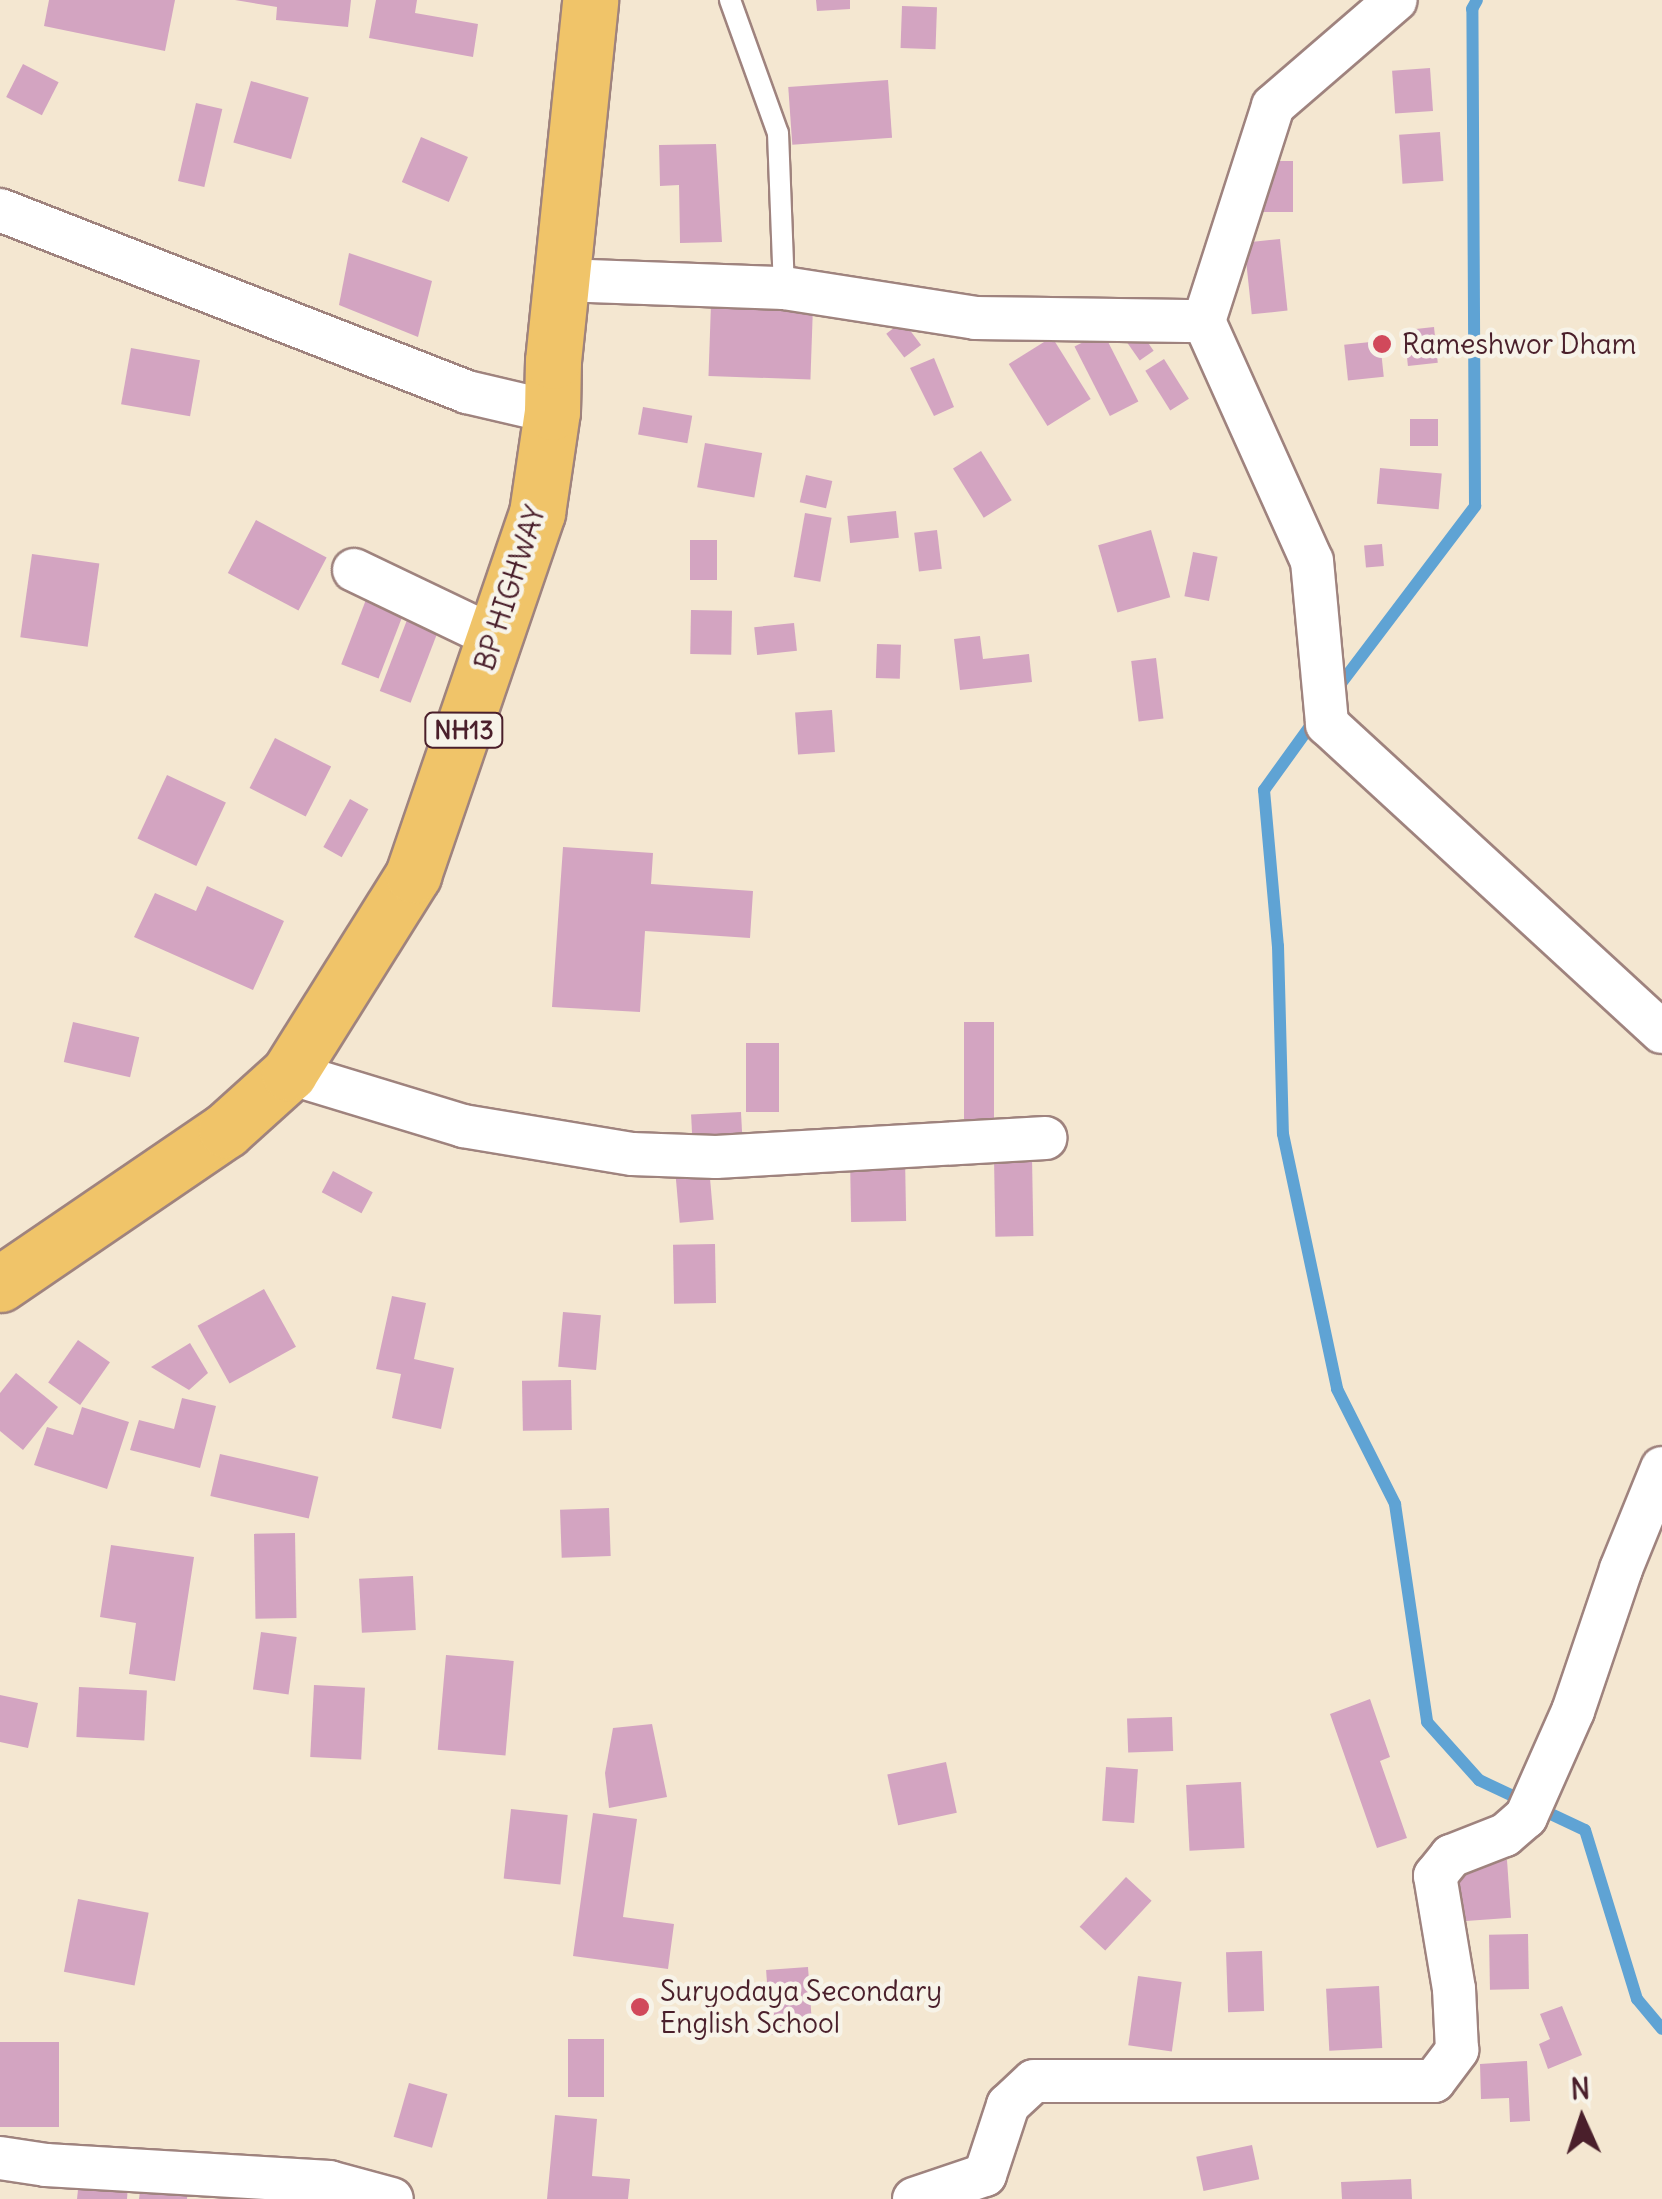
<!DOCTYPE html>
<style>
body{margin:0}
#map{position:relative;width:1662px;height:2199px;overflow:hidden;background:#f4e7d1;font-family:Delius,sans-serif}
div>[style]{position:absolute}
.stream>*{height:12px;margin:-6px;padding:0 6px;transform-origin:6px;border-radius:6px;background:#5fa3d4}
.building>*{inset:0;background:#d3a4c1;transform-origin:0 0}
.roads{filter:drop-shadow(2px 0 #9f837e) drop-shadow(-2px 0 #9f837e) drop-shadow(0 2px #9f837e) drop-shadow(0 -2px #9f837e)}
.lane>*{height:20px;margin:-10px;padding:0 10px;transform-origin:10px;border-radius:10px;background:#fff}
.street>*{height:42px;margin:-21px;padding:0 21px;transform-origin:21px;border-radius:21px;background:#fff}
.highway>*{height:55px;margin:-27.5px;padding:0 27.5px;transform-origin:27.5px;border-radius:27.5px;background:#f0c469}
.dots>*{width:28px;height:28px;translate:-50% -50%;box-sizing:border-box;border:5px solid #f7f3e8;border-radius:50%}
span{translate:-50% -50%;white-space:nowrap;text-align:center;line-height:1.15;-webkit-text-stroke:9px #f7f3e8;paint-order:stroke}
.shield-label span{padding:2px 8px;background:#f7f3e8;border:2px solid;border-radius:8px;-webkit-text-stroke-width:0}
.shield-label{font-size:25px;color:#4a1f2b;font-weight:700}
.poi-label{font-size:28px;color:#4a1f2b}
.left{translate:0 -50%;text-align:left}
.street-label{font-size:28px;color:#4a1f2b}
.north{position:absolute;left:1532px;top:2069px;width:100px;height:100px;-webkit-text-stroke:8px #f7f3e8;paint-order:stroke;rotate:357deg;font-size:28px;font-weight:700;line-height:40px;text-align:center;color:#4a1f2b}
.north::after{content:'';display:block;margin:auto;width:35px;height:45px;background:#4a1f2b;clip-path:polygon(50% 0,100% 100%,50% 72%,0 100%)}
</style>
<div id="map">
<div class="stream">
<i style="left:1336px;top:690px;width:231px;rotate:-52.9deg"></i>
<i style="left:1475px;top:506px;width:497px;rotate:-90.3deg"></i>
<i style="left:1472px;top:9px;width:10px;rotate:-61deg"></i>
<i style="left:1316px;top:718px;width:89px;rotate:125.8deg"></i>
<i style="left:1264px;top:790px;width:157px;rotate:84.9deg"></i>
<i style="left:1278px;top:946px;width:188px;rotate:88.5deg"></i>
<i style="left:1283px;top:1134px;width:261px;rotate:78deg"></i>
<i style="left:1337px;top:1389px;width:129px;rotate:63.2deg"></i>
<i style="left:1395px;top:1504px;width:220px;rotate:81.6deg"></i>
<i style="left:1427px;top:1722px;width:78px;rotate:48.1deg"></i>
<i style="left:1479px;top:1780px;width:117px;rotate:25.3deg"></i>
<i style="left:1585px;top:1830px;width:177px;rotate:72.9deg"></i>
<i style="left:1637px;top:1999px;width:39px;rotate:50deg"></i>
</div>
<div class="building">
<i style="clip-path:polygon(49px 0,175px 0,165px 51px,44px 26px)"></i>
<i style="clip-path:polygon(235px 0,351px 0,348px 27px,276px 20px,277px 7px)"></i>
<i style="clip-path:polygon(376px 0,417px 0,415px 13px,478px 24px,473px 57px,369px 38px)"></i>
<i style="clip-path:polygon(816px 0,850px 0,850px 9px,817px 11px)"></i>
<i style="left:902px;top:6px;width:35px;height:42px;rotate:2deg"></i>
<i style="left:23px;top:64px;width:40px;height:37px;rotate:27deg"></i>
<i style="left:1430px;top:68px;width:43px;height:38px;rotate:86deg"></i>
<i style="left:888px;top:80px;width:58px;height:100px;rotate:86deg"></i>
<i style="left:251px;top:81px;width:60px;height:64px;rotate:16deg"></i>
<i style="left:196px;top:103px;width:27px;height:80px;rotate:13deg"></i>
<i style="left:1440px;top:132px;width:49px;height:41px;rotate:86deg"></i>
<i style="left:421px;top:137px;width:51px;height:49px;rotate:23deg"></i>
<i style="clip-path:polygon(716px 144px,722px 242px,680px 243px,679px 185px,660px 186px,659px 145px)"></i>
<i style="left:1293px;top:161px;width:51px;height:31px;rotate:90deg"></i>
<i style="left:1280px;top:239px;width:72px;height:36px;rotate:84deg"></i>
<i style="clip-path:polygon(349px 253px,432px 281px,418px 337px,339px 305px)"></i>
<i style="left:711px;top:304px;width:102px;height:72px;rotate:2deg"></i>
<i style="left:903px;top:321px;width:30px;height:21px;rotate:53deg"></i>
<i style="left:1137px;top:327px;width:29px;height:17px;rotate:55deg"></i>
<i style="left:1434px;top:327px;width:36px;height:30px;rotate:84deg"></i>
<i style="left:1103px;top:332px;width:78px;height:32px;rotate:63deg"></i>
<i style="left:1052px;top:337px;width:73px;height:51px;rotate:58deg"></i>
<i style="left:1380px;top:341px;width:36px;height:36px;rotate:84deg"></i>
<i style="left:131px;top:348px;width:70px;height:57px;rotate:10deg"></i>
<i style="clip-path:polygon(934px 358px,954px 407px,934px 416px,910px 368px)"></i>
<i style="left:1164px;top:359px;width:47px;height:22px;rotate:58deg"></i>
<i style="left:643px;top:407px;width:50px;height:28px;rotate:10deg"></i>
<i style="left:1410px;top:419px;width:28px;height:27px"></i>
<i style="left:705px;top:443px;width:58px;height:45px;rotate:10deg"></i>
<i style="left:981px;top:451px;width:58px;height:33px;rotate:58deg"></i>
<i style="left:1380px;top:468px;width:62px;height:36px;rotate:5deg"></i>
<i style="left:806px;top:475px;width:27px;height:28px;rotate:13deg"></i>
<i style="left:896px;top:511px;width:27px;height:49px;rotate:84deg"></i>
<i style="left:805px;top:513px;width:27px;height:65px;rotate:10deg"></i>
<i style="left:256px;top:520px;width:80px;height:60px;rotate:28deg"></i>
<i style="left:937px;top:530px;width:39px;height:23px;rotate:83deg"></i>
<i style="left:1151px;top:530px;width:70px;height:55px;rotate:74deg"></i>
<i style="left:690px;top:540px;width:27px;height:40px"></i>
<i style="left:1382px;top:544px;width:22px;height:18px;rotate:85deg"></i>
<i style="left:1193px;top:552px;width:25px;height:45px;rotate:11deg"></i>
<i style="left:32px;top:554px;width:68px;height:84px;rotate:8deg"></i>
<i style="left:367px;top:597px;width:40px;height:72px;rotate:21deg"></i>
<i style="left:691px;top:610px;width:41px;height:44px;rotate:1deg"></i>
<i style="left:407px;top:620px;width:33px;height:76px;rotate:21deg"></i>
<i style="left:794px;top:623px;width:28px;height:40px;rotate:84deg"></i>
<i style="clip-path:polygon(980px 636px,983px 659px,1029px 654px,1032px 682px,960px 690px,954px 639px)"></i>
<i style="left:877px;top:644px;width:24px;height:34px;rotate:2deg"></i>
<i style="left:1156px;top:658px;width:61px;height:25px;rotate:83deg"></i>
<i style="left:832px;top:710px;width:42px;height:37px;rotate:86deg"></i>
<i style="left:275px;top:738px;width:63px;height:56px;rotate:27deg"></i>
<i style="left:167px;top:775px;width:65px;height:70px;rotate:25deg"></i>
<i style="left:350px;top:799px;width:21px;height:55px;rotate:29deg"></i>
<i style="clip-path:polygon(563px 847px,653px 853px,651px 884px,753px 891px,750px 938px,645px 931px,640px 1012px,552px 1007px)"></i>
<i style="clip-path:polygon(207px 886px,284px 921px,253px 990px,134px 937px,155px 893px,196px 911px)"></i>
<i style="left:73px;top:1022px;width:68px;height:41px;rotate:13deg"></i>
<i style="left:964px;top:1022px;width:30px;height:97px"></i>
<i style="left:746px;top:1043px;width:33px;height:69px"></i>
<i style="left:741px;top:1112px;width:34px;height:50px;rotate:87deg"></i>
<i style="left:905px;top:1156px;width:65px;height:55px;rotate:89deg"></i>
<i style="left:1032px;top:1157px;width:79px;height:38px;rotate:89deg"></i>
<i style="left:709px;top:1167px;width:53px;height:34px;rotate:85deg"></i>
<i style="left:333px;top:1171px;width:45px;height:24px;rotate:28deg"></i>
<i style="left:715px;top:1244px;width:59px;height:42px;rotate:89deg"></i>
<i style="left:264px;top:1289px;width:66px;height:76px;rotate:61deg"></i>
<i style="clip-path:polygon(392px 1296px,426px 1303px,414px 1359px,454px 1368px,441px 1429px,392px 1418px,401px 1374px,376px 1369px)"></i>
<i style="left:563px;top:1312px;width:38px;height:55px;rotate:5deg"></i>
<i style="left:78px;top:1340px;width:39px;height:52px;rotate:35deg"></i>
<i style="clip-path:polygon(190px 1343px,208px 1373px,189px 1390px,151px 1367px)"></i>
<i style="clip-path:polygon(16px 1373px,58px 1407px,23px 1450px,0 1431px,0 1393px)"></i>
<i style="left:571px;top:1380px;width:50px;height:49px;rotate:89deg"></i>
<i style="clip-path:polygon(182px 1398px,216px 1406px,200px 1468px,130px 1450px,139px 1420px,174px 1429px)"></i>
<i style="clip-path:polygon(82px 1407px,129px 1422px,107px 1489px,34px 1465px,47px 1427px,73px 1435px)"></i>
<i style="left:220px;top:1454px;width:101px;height:43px;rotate:13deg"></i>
<i style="left:609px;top:1508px;width:48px;height:49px;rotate:88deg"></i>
<i style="left:295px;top:1533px;width:85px;height:41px;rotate:89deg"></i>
<i style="clip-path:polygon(111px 1545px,194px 1557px,175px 1681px,129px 1674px,136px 1623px,100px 1617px)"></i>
<i style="left:413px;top:1576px;width:54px;height:54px;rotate:87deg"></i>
<i style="left:261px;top:1632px;width:36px;height:58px;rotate:8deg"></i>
<i style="left:446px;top:1655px;width:68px;height:95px;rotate:5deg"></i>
<i style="left:314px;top:1685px;width:51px;height:72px;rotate:3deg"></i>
<i style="left:79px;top:1687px;width:68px;height:50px;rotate:3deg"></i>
<i style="clip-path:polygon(0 1695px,38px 1703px,28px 1748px,0 1742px)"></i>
<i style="clip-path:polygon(1370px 1699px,1390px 1757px,1380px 1761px,1407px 1838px,1377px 1848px,1330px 1714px)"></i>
<i style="left:1172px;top:1717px;width:34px;height:45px;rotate:88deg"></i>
<i style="clip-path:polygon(652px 1724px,667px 1797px,609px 1808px,605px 1773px,613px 1728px)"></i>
<i style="left:946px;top:1762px;width:52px;height:60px;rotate:78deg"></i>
<i style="left:1106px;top:1767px;width:32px;height:54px;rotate:4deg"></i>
<i style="left:1241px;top:1782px;width:66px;height:55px;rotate:87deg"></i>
<i style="left:511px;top:1809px;width:57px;height:70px;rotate:6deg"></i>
<i style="clip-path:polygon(593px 1813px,637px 1819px,623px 1917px,674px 1924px,668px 1969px,573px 1956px)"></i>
<i style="left:1507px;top:1860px;width:58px;height:52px;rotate:86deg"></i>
<i style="left:1126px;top:1877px;width:35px;height:68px;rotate:43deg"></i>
<i style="left:78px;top:1899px;width:72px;height:74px;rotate:11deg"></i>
<i style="left:1528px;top:1934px;width:55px;height:39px;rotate:89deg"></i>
<i style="left:1262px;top:1951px;width:60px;height:36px;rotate:88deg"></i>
<i style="left:808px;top:1967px;width:65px;height:42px;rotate:86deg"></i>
<i style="left:1138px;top:1976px;width:44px;height:70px;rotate:8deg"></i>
<i style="left:1379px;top:1986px;width:62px;height:53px;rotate:87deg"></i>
<i style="clip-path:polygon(1562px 2006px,1582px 2055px,1548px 2069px,1539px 2044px,1550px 2039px,1540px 2014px)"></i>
<i style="left:568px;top:2039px;width:36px;height:58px"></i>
<i style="left:0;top:2042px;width:59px;height:85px"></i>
<i style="clip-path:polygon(1527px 2061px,1530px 2121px,1510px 2122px,1509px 2098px,1481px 2099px,1480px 2064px)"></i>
<i style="left:409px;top:2083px;width:40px;height:56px;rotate:16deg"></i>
<i style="clip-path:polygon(555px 2115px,597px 2119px,592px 2176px,630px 2179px,628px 2199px,547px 2199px)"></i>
<i style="left:1252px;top:2145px;width:35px;height:57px;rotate:78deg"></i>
<i style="clip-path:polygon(1411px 2179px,1412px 2199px,1342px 2199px,1341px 2182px)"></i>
<i style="clip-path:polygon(79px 2181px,128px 2186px,127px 2199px,77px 2199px)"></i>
<i style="clip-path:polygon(141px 2182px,188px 2187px,187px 2199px,139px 2199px)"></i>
</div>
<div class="roads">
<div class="lane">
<i style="left:730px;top:0;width:141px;rotate:70.2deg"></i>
<i style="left:778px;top:133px;width:155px;rotate:87.8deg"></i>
</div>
<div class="street">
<i style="left:0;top:210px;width:501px;rotate:21.29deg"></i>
<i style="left:467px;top:392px;width:87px;rotate:13.2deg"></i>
<i style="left:562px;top:280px;width:222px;rotate:2.1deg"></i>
<i style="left:784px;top:288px;width:193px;rotate:8.9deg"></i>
<i style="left:975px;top:318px;width:229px;rotate:0.8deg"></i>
<i style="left:1204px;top:321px;width:263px;rotate:65.8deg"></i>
<i style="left:1312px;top:561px;width:164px;rotate:84.7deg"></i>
<i style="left:1327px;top:724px;width:455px;rotate:42.6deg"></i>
<i style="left:1204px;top:321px;width:226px;rotate:-72.2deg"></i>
<i style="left:1273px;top:106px;width:162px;rotate:-40.8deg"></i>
<i style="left:354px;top:570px;width:155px;rotate:25.6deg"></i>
<i style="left:289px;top:1073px;width:182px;rotate:16.9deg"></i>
<i style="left:463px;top:1126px;width:171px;rotate:9.4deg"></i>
<i style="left:632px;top:1154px;width:84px;rotate:2deg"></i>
<i style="left:716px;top:1157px;width:330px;rotate:-3.3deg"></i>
<i style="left:0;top:2158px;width:47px;rotate:8.7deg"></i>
<i style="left:46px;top:2165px;width:284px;rotate:3.4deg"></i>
<i style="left:329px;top:2182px;width:65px;rotate:15.1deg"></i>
<i style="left:914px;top:2199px;width:75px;rotate:-18.7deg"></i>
<i style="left:985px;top:2175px;width:74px;rotate:-71.8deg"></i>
<i style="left:1008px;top:2105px;width:35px;rotate:-43deg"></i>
<i style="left:1034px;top:2081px;width:400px"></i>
<i style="left:1434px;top:2081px;width:39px;rotate:-53deg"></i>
<i style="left:1457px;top:2050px;width:61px;rotate:-92.8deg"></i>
<i style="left:1454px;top:1989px;width:115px;rotate:-99.5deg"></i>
<i style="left:1435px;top:1876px;width:26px;rotate:-51deg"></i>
<i style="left:1451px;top:1856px;width:58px;rotate:-21.3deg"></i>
<i style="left:1505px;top:1835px;width:28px;rotate:-41deg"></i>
<i style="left:1526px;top:1817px;width:116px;rotate:-66.1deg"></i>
<i style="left:1573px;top:1711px;width:150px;rotate:-71.3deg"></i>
<i style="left:1621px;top:1569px;width:109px;rotate:-67.9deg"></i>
</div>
<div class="highway">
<i style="left:0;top:1284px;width:273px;rotate:-34.3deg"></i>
<i style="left:226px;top:1130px;width:85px;rotate:-42.1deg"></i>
<i style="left:289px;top:1073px;width:234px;rotate:-57.9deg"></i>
<i style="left:413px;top:875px;width:383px;rotate:-71.1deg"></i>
<i style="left:537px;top:513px;width:102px;rotate:-81.6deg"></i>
<i style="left:552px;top:412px;width:51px;rotate:-88.9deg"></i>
<i style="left:553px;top:361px;width:363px;rotate:-84.1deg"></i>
</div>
</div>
<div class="dots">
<i style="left:1382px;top:344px;background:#d1495b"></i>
<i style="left:640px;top:2007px;background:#d1495b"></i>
</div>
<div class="shield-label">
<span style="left:464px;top:730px">NH13</span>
</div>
<div class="poi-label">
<span class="left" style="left:1402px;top:344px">Rameshwor Dham</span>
<span class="left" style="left:660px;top:2007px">Suryodaya Secondary<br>English School</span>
</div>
<div class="street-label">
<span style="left:510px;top:588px;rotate:-72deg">BP HIGHWAY</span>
</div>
<div class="north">N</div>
</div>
